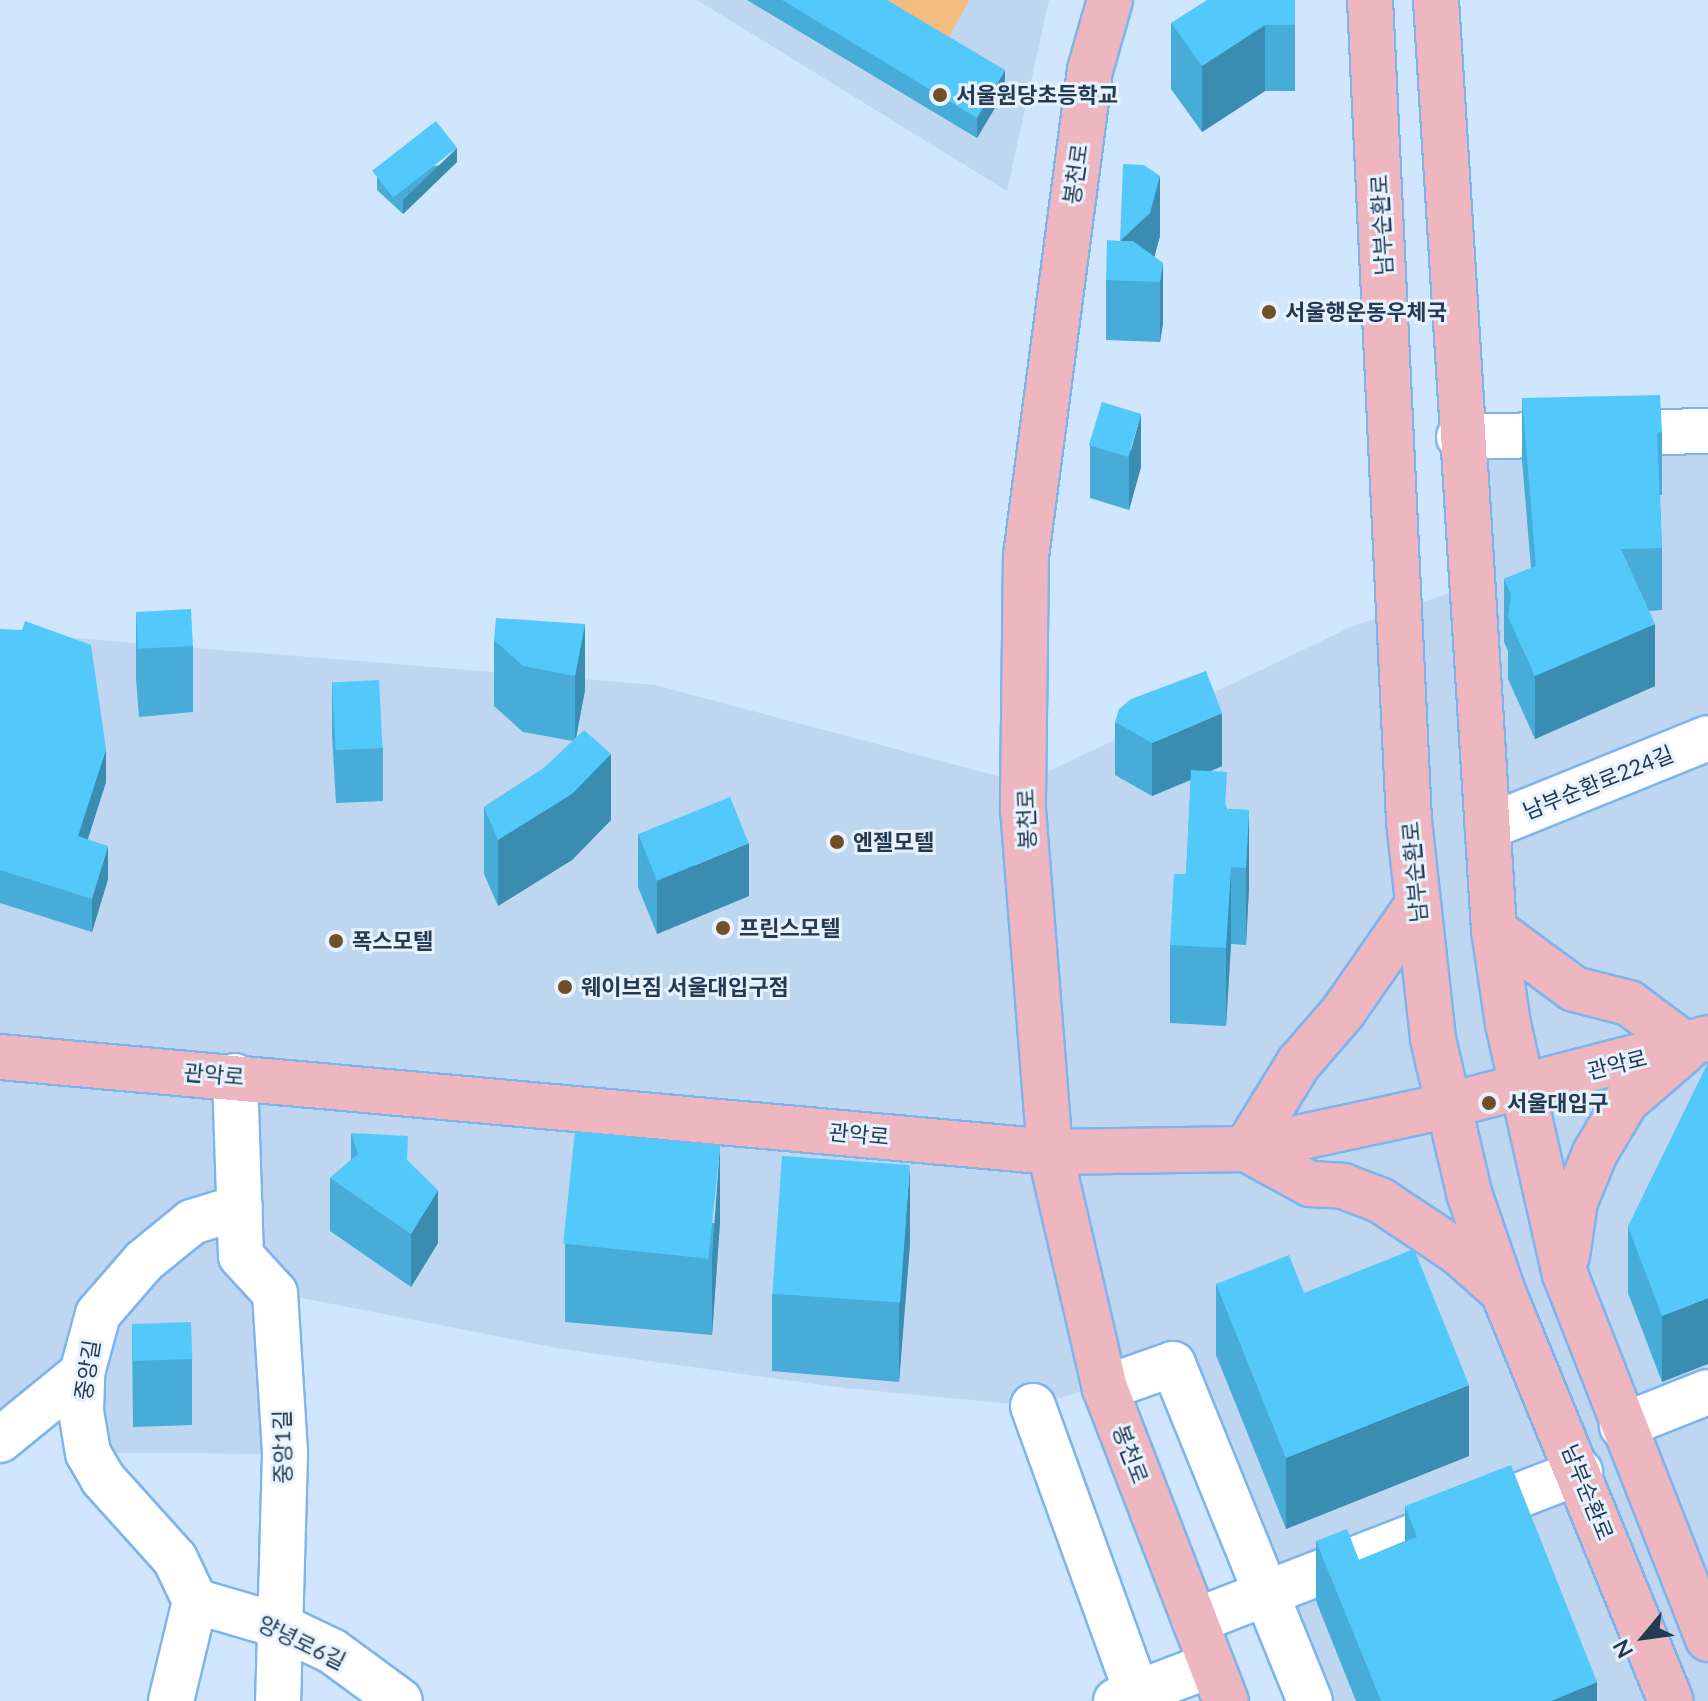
<!DOCTYPE html>
<meta charset="utf-8">
<style>
body{margin:0}
#map{position:relative;width:1708px;height:1701px;overflow:hidden;background:#d0e6fe;font-family:Lato,"Noto Sans KR",sans-serif}
div>[style]{position:absolute}
.built>*{inset:0;background:#bfd6f1}
.green>*{inset:0;background:#f2bd7e}
.roads{filter:drop-shadow(2px 0 #7eb4ee) drop-shadow(-2px 0 #7eb4ee) drop-shadow(0 2px #7eb4ee) drop-shadow(0 -2px #7eb4ee)}
.minor>*{height:44px;margin:-22px;padding:0 22px;transform-origin:22px;border-radius:22px;background:#fff}
.major>*{height:44px;margin:-22px;padding:0 22px;transform-origin:22px;border-radius:22px;background:#eeb7bf}
.wall>*{inset:0;background:#47acd8}
.shaded-wall>*{inset:0;background:#3a8cb0}
.building>*{inset:0;background:#53c8fb;transform-origin:0 0}
.dots>*{width:22px;height:22px;translate:-50% -50%;box-sizing:border-box;border:4px solid #e7f2fe;border-radius:50%}
span{translate:-50% -50%;white-space:nowrap;text-align:center;line-height:1.15;-webkit-text-stroke:6px #e7f2fe;paint-order:stroke}
.poi-label{font-size:22px;color:#243a52;font-weight:700}
.left{translate:0 -50%;text-align:left}
.street-label{font-size:22px;color:#243a52}
.north{position:absolute;left:1604px;top:1597px;width:80px;height:80px;-webkit-text-stroke:6px #e7f2fe;paint-order:stroke;rotate:241deg;font-size:22px;font-weight:700;line-height:32px;text-align:center;color:#243a52}
.north::after{content:'';display:block;margin:auto;width:28px;height:36px;background:#243a52;clip-path:polygon(50% 0,100% 100%,50% 72%,0 100%)}
</style>
<div id="map">
<div class="built">
<i style="clip-path:polygon(697px 0,1049px 0,1007px 191px)"></i>
<i style="clip-path:polygon(1708px 431px,1708px 1701px,1310px 1701px,1173px 1364px,1033px 1406px,844px 1388px,562px 1349px,276px 1293px,285px 1454px,88px 1453px,81px 1411px,0 1440px,0 632px,655px 685px,1024px 783px,1353px 626px,1470px 586px,1459px 437px)"></i>
</div>
<div class="green">
<i style="clip-path:polygon(867px 0,969px 0,945px 45px)"></i>
</div>
<div class="roads">
<div class="minor">
<i style="left:1459px;top:437px;width:249px;rotate:-1.4deg"></i>
<i style="left:1488px;top:827px;width:237px;rotate:-22deg"></i>
<i style="left:235px;top:1076px;width:180px;rotate:88.1deg"></i>
<i style="left:241px;top:1256px;width:50px;rotate:47.4deg"></i>
<i style="left:275px;top:1293px;width:161px;rotate:86.4deg"></i>
<i style="left:285px;top:1454px;width:247px;rotate:91.6deg"></i>
<i style="left:1105px;top:1388px;width:72px;rotate:-19.4deg"></i>
<i style="left:1173px;top:1364px;width:364px;rotate:67.9deg"></i>
<i style="left:1033px;top:1406px;width:314px;rotate:70.1deg"></i>
<i style="left:1622px;top:1426px;width:92px;rotate:-21.6deg"></i>
<i style="left:0;top:1440px;width:106px;rotate:-39.3deg"></i>
<i style="left:195px;top:1601px;width:85px;rotate:16.3deg"></i>
<i style="left:277px;top:1625px;width:61px;rotate:25.3deg"></i>
<i style="left:332px;top:1651px;width:84px;rotate:36.3deg"></i>
<i style="left:1195px;top:1621px;width:413px;rotate:-21.2deg"></i>
<i style="left:171px;top:1701px;width:103px;rotate:-76.5deg"></i>
<i style="left:195px;top:1601px;width:47px;rotate:-115.5deg"></i>
<i style="left:175px;top:1559px;width:108px;rotate:-132deg"></i>
<i style="left:103px;top:1479px;width:30px;rotate:-120deg"></i>
<i style="left:88px;top:1453px;width:43px;rotate:-99.5deg"></i>
<i style="left:81px;top:1411px;width:38px;rotate:-88deg"></i>
<i style="left:82px;top:1373px;width:61px;rotate:-74.8deg"></i>
<i style="left:98px;top:1314px;width:70px;rotate:-49deg"></i>
<i style="left:144px;top:1261px;width:62px;rotate:-39.1deg"></i>
<i style="left:192px;top:1222px;width:50px;rotate:-17.4deg"></i>
<i style="left:1116px;top:1701px;width:102px;rotate:-20.8deg"></i>
</div>
<div class="major">
<i style="left:1110px;top:0;width:73px;rotate:105.9deg"></i>
<i style="left:1090px;top:70px;width:488px;rotate:97.5deg"></i>
<i style="left:1026px;top:554px;width:255px;rotate:90.7deg"></i>
<i style="left:1023px;top:809px;width:344px;rotate:85.5deg"></i>
<i style="left:1050px;top:1152px;width:242px;rotate:76.9deg"></i>
<i style="left:1105px;top:1388px;width:336px;rotate:68.9deg"></i>
<i style="left:1370px;top:0;width:822px;rotate:87.28deg"></i>
<i style="left:1409px;top:821px;width:219px;rotate:83.7deg"></i>
<i style="left:1433px;top:1039px;width:158px;rotate:76.8deg"></i>
<i style="left:1469px;top:1193px;width:105px;rotate:71deg"></i>
<i style="left:1503px;top:1292px;width:442px;rotate:67.7deg"></i>
<i style="left:1436px;top:0;width:932px;rotate:86.43deg"></i>
<i style="left:1494px;top:930px;width:95px;rotate:81.5deg"></i>
<i style="left:1508px;top:1024px;width:256px;rotate:77.2deg"></i>
<i style="left:1565px;top:1274px;width:392px;rotate:68.6deg"></i>
<i style="left:1494px;top:930px;width:99px;rotate:36.4deg"></i>
<i style="left:1574px;top:989px;width:57px;rotate:14.3deg"></i>
<i style="left:1629px;top:1003px;width:74px;rotate:36.7deg"></i>
<i style="left:0;top:1057px;width:1057px;rotate:5.16deg"></i>
<i style="left:1053px;top:1152px;width:193px;rotate:-0.9deg"></i>
<i style="left:1246px;top:1149px;width:205px;rotate:-12.1deg"></i>
<i style="left:1446px;top:1106px;width:271px;rotate:-14.5deg"></i>
<i style="left:1246px;top:1149px;width:73px;rotate:28.7deg"></i>
<i style="left:1310px;top:1184px;width:33px;rotate:3deg"></i>
<i style="left:1343px;top:1186px;width:40px;rotate:21deg"></i>
<i style="left:1380px;top:1200px;width:94px;rotate:33.7deg"></i>
<i style="left:1458px;top:1252px;width:57px;rotate:41.5deg"></i>
<i style="left:1246px;top:1149px;width:100px;rotate:-58.5deg"></i>
<i style="left:1298px;top:1064px;width:69px;rotate:-49.1deg"></i>
<i style="left:1343px;top:1012px;width:128px;rotate:-55.2deg"></i>
<i style="left:1567px;top:1256px;width:55px;rotate:-81.6deg"></i>
<i style="left:1575px;top:1202px;width:53px;rotate:-67.8deg"></i>
<i style="left:1595px;top:1153px;width:61px;rotate:-59.2deg"></i>
<i style="left:1626px;top:1101px;width:75px;rotate:-40.7deg"></i>
</div>
</div>
<div class="wall">
<i style="clip-path:polygon(747px 0,887px 0,1005px 91px,977px 138px)"></i>
<i style="clip-path:polygon(1171px 23px,1295px 25px,1295px 91px,1265px 91px,1202px 132px,1171px 89px)"></i>
<i style="clip-path:polygon(457px 162px,403px 214px,377px 190px,377px 176px)"></i>
<i style="clip-path:polygon(1160px 236px,1154px 257px,1163px 263px,1163px 323px,1160px 342px,1106px 340px,1106px 280px,1120px 241px)"></i>
<i style="clip-path:polygon(1522px 398px,1662px 432px,1662px 495px,1660px 495px,1662px 548px,1662px 610px,1649px 611px,1655px 686px,1535px 739px,1508px 679px,1508px 651px,1504px 642px,1504px 579px,1531px 568px,1522px 460px)"></i>
<i style="clip-path:polygon(1102px 402px,1141px 467px,1129px 510px,1090px 498px,1090px 445px)"></i>
<i style="clip-path:polygon(136px 613px,193px 646px,193px 712px,139px 717px,136px 679px)"></i>
<i style="clip-path:polygon(585px 624px,585px 690px,576px 739px,611px 820px,572px 860px,498px 906px,484px 874px,484px 807px,544px 768px,573px 741px,523px 732px,494px 706px,494px 640px)"></i>
<i style="clip-path:polygon(0 629px,106px 782px,88px 839px,108px 879px,92px 932px,0 903px)"></i>
<i style="clip-path:polygon(332px 682px,383px 748px,383px 801px,336px 803px,332px 735px)"></i>
<i style="clip-path:polygon(1115px 722px,1222px 766px,1211px 771px,1227px 809px,1249px 810px,1249px 887px,1246px 945px,1231px 944px,1226px 1026px,1170px 1023px,1170px 945px,1186px 874px,1191px 780px,1152px 796px,1115px 775px)"></i>
<i style="clip-path:polygon(638px 834px,749px 896px,657px 934px,638px 887px)"></i>
<i style="clip-path:polygon(1708px 1063px,1662px 1382px,1628px 1293px,1628px 1227px)"></i>
<i style="clip-path:polygon(351px 1133px,408px 1161px,438px 1243px,411px 1287px,330px 1231px,330px 1178px,351px 1160px)"></i>
<i style="clip-path:polygon(720px 1222px,712px 1335px,565px 1322px,565px 1244px)"></i>
<i style="clip-path:polygon(910px 1243px,899px 1382px,772px 1371px,772px 1294px)"></i>
<i style="clip-path:polygon(1216px 1284px,1304px 1293px,1469px 1456px,1286px 1529px,1216px 1355px)"></i>
<i style="clip-path:polygon(132px 1324px,192px 1359px,192px 1425px,133px 1427px)"></i>
<i style="clip-path:polygon(1405px 1506px,1597px 1701px,1356px 1701px,1316px 1601px,1316px 1541px,1359px 1560px,1405px 1541px)"></i>
</div>
<div class="shaded-wall">
<i style="clip-path:polygon(1265px 25px,1265px 91px,1202px 132px,1202px 66px)"></i>
<i style="clip-path:polygon(1005px 70px,1005px 91px,977px 138px,977px 118px)"></i>
<i style="clip-path:polygon(457px 148px,457px 162px,403px 214px,403px 200px)"></i>
<i style="clip-path:polygon(1160px 176px,1160px 236px,1150px 273px,1120px 241px)"></i>
<i style="clip-path:polygon(1163px 263px,1163px 323px,1160px 342px,1160px 282px)"></i>
<i style="clip-path:polygon(1141px 414px,1141px 467px,1129px 510px,1129px 457px)"></i>
<i style="clip-path:polygon(585px 624px,585px 690px,575px 742px,575px 676px)"></i>
<i style="clip-path:polygon(1655px 624px,1655px 686px,1535px 739px,1535px 676px)"></i>
<i style="clip-path:polygon(1222px 713px,1222px 766px,1152px 796px,1152px 743px)"></i>
<i style="clip-path:polygon(106px 749px,106px 782px,78px 869px,78px 836px)"></i>
<i style="clip-path:polygon(611px 754px,611px 820px,572px 860px,498px 906px,498px 840px)"></i>
<i style="clip-path:polygon(1249px 810px,1249px 887px,1246px 945px,1246px 868px)"></i>
<i style="clip-path:polygon(749px 843px,749px 896px,657px 934px,657px 881px)"></i>
<i style="clip-path:polygon(108px 846px,108px 879px,92px 932px,92px 899px)"></i>
<i style="clip-path:polygon(1231px 867px,1231px 944px,1226px 1026px,1226px 948px)"></i>
<i style="clip-path:polygon(720px 1145px,720px 1222px,712px 1335px,712px 1258px)"></i>
<i style="clip-path:polygon(910px 1166px,910px 1243px,899px 1382px,899px 1304px)"></i>
<i style="clip-path:polygon(438px 1190px,438px 1243px,411px 1287px,411px 1234px)"></i>
<i style="clip-path:polygon(1708px 1298px,1708px 1364px,1662px 1382px,1662px 1316px)"></i>
<i style="clip-path:polygon(1469px 1385px,1469px 1456px,1286px 1529px,1286px 1458px)"></i>
<i style="clip-path:polygon(1597px 1682px,1597px 1701px,1551px 1701px)"></i>
</div>
<div class="building">
<i style="clip-path:polygon(782px 0,887px 0,1005px 70px,977px 118px)"></i>
<i style="clip-path:polygon(1207px 0,1295px 0,1295px 25px,1265px 25px,1202px 66px,1171px 23px)"></i>
<i style="left:436px;top:121px;width:34px;height:81px;rotate:52deg"></i>
<i style="clip-path:polygon(1123px 164px,1144px 165px,1160px 176px,1150px 213px,1120px 241px,1133px 241px,1163px 263px,1160px 282px,1106px 280px,1107px 240px,1120px 241px)"></i>
<i style="clip-path:polygon(1660px 395px,1662px 432px,1657px 433px,1662px 548px,1621px 549px,1655px 624px,1535px 676px,1508px 617px,1511px 594px,1504px 579px,1536px 566px,1522px 398px)"></i>
<i style="left:1102px;top:402px;width:41px;height:45px;rotate:17deg"></i>
<i style="left:191px;top:609px;width:37px;height:55px;rotate:87deg"></i>
<i style="clip-path:polygon(496px 618px,585px 624px,575px 676px,523px 666px,494px 640px)"></i>
<i style="clip-path:polygon(25px 621px,91px 645px,106px 749px,78px 836px,108px 846px,92px 899px,0 870px,0 629px,22px 630px)"></i>
<i style="clip-path:polygon(1206px 671px,1222px 713px,1152px 743px,1115px 722px,1119px 709px,1131px 699px)"></i>
<i style="left:379px;top:680px;width:68px;height:47px;rotate:87deg"></i>
<i style="clip-path:polygon(584px 730px,611px 754px,572px 794px,498px 840px,484px 807px,544px 768px)"></i>
<i style="clip-path:polygon(1191px 770px,1227px 772px,1225px 809px,1249px 810px,1246px 868px,1231px 867px,1226px 948px,1170px 945px,1174px 874px,1186px 874px)"></i>
<i style="left:730px;top:797px;width:50px;height:99px;rotate:68deg"></i>
<i style="clip-path:polygon(1708px 1063px,1708px 1298px,1662px 1316px,1628px 1227px)"></i>
<i style="left:575px;top:1131px;width:146px;height:113px;rotate:6deg"></i>
<i style="clip-path:polygon(351px 1133px,408px 1136px,407px 1160px,438px 1190px,411px 1234px,330px 1178px,358px 1154px)"></i>
<i style="left:782px;top:1156px;width:128px;height:138px;rotate:4deg"></i>
<i style="clip-path:polygon(1414px 1249px,1469px 1385px,1286px 1458px,1216px 1284px,1289px 1255px,1304px 1293px)"></i>
<i style="left:191px;top:1322px;width:37px;height:59px;rotate:88deg"></i>
<i style="clip-path:polygon(1511px 1465px,1597px 1682px,1551px 1701px,1381px 1701px,1316px 1541px,1347px 1529px,1359px 1560px,1417px 1537px,1405px 1506px)"></i>
</div>
<div class="dots">
<i style="left:940px;top:95px;background:#6f4f25"></i>
<i style="left:1269px;top:312px;background:#6f4f25"></i>
<i style="left:837px;top:842px;background:#6f4f25"></i>
<i style="left:723px;top:928px;background:#6f4f25"></i>
<i style="left:336px;top:941px;background:#6f4f25"></i>
<i style="left:565px;top:987px;background:#6f4f25"></i>
<i style="left:1489px;top:1103px;background:#6f4f25"></i>
</div>
<div class="poi-label">
<span class="left" style="left:956px;top:95px">서울원당초등학교</span>
<span class="left" style="left:1285px;top:312px">서울행운동우체국</span>
<span class="left" style="left:853px;top:842px">엔젤모텔</span>
<span class="left" style="left:739px;top:928px">프린스모텔</span>
<span class="left" style="left:352px;top:941px">폭스모텔</span>
<span class="left" style="left:581px;top:987px">웨이브짐 서울대입구점</span>
<span class="left" style="left:1507px;top:1103px">서울대입구</span>
</div>
<div class="street-label">
<span style="left:1075px;top:174px;rotate:-82deg">봉천로</span>
<span style="left:1381px;top:225px;rotate:-93deg">남부순환로</span>
<span style="left:1598px;top:782px;rotate:-22deg">남부순환로224길</span>
<span style="left:1026px;top:819px;rotate:-92deg">봉천로</span>
<span style="left:1414px;top:872px;rotate:-95deg">남부순환로</span>
<span style="left:1617px;top:1064px;rotate:-14deg">관악로</span>
<span style="left:214px;top:1074px;rotate:5deg">관악로</span>
<span style="left:859px;top:1134px;rotate:5deg">관악로</span>
<span style="left:87px;top:1370px;rotate:-81deg">중앙길</span>
<span style="left:282px;top:1447px;rotate:-91deg">중앙1길</span>
<span style="left:1131px;top:1454px;rotate:69deg">봉천로</span>
<span style="left:1588px;top:1492px;rotate:68deg">남부순환로</span>
<span style="left:302px;top:1642px;rotate:26deg">양녕로6길</span>
</div>
<div class="north">N</div>
</div>
